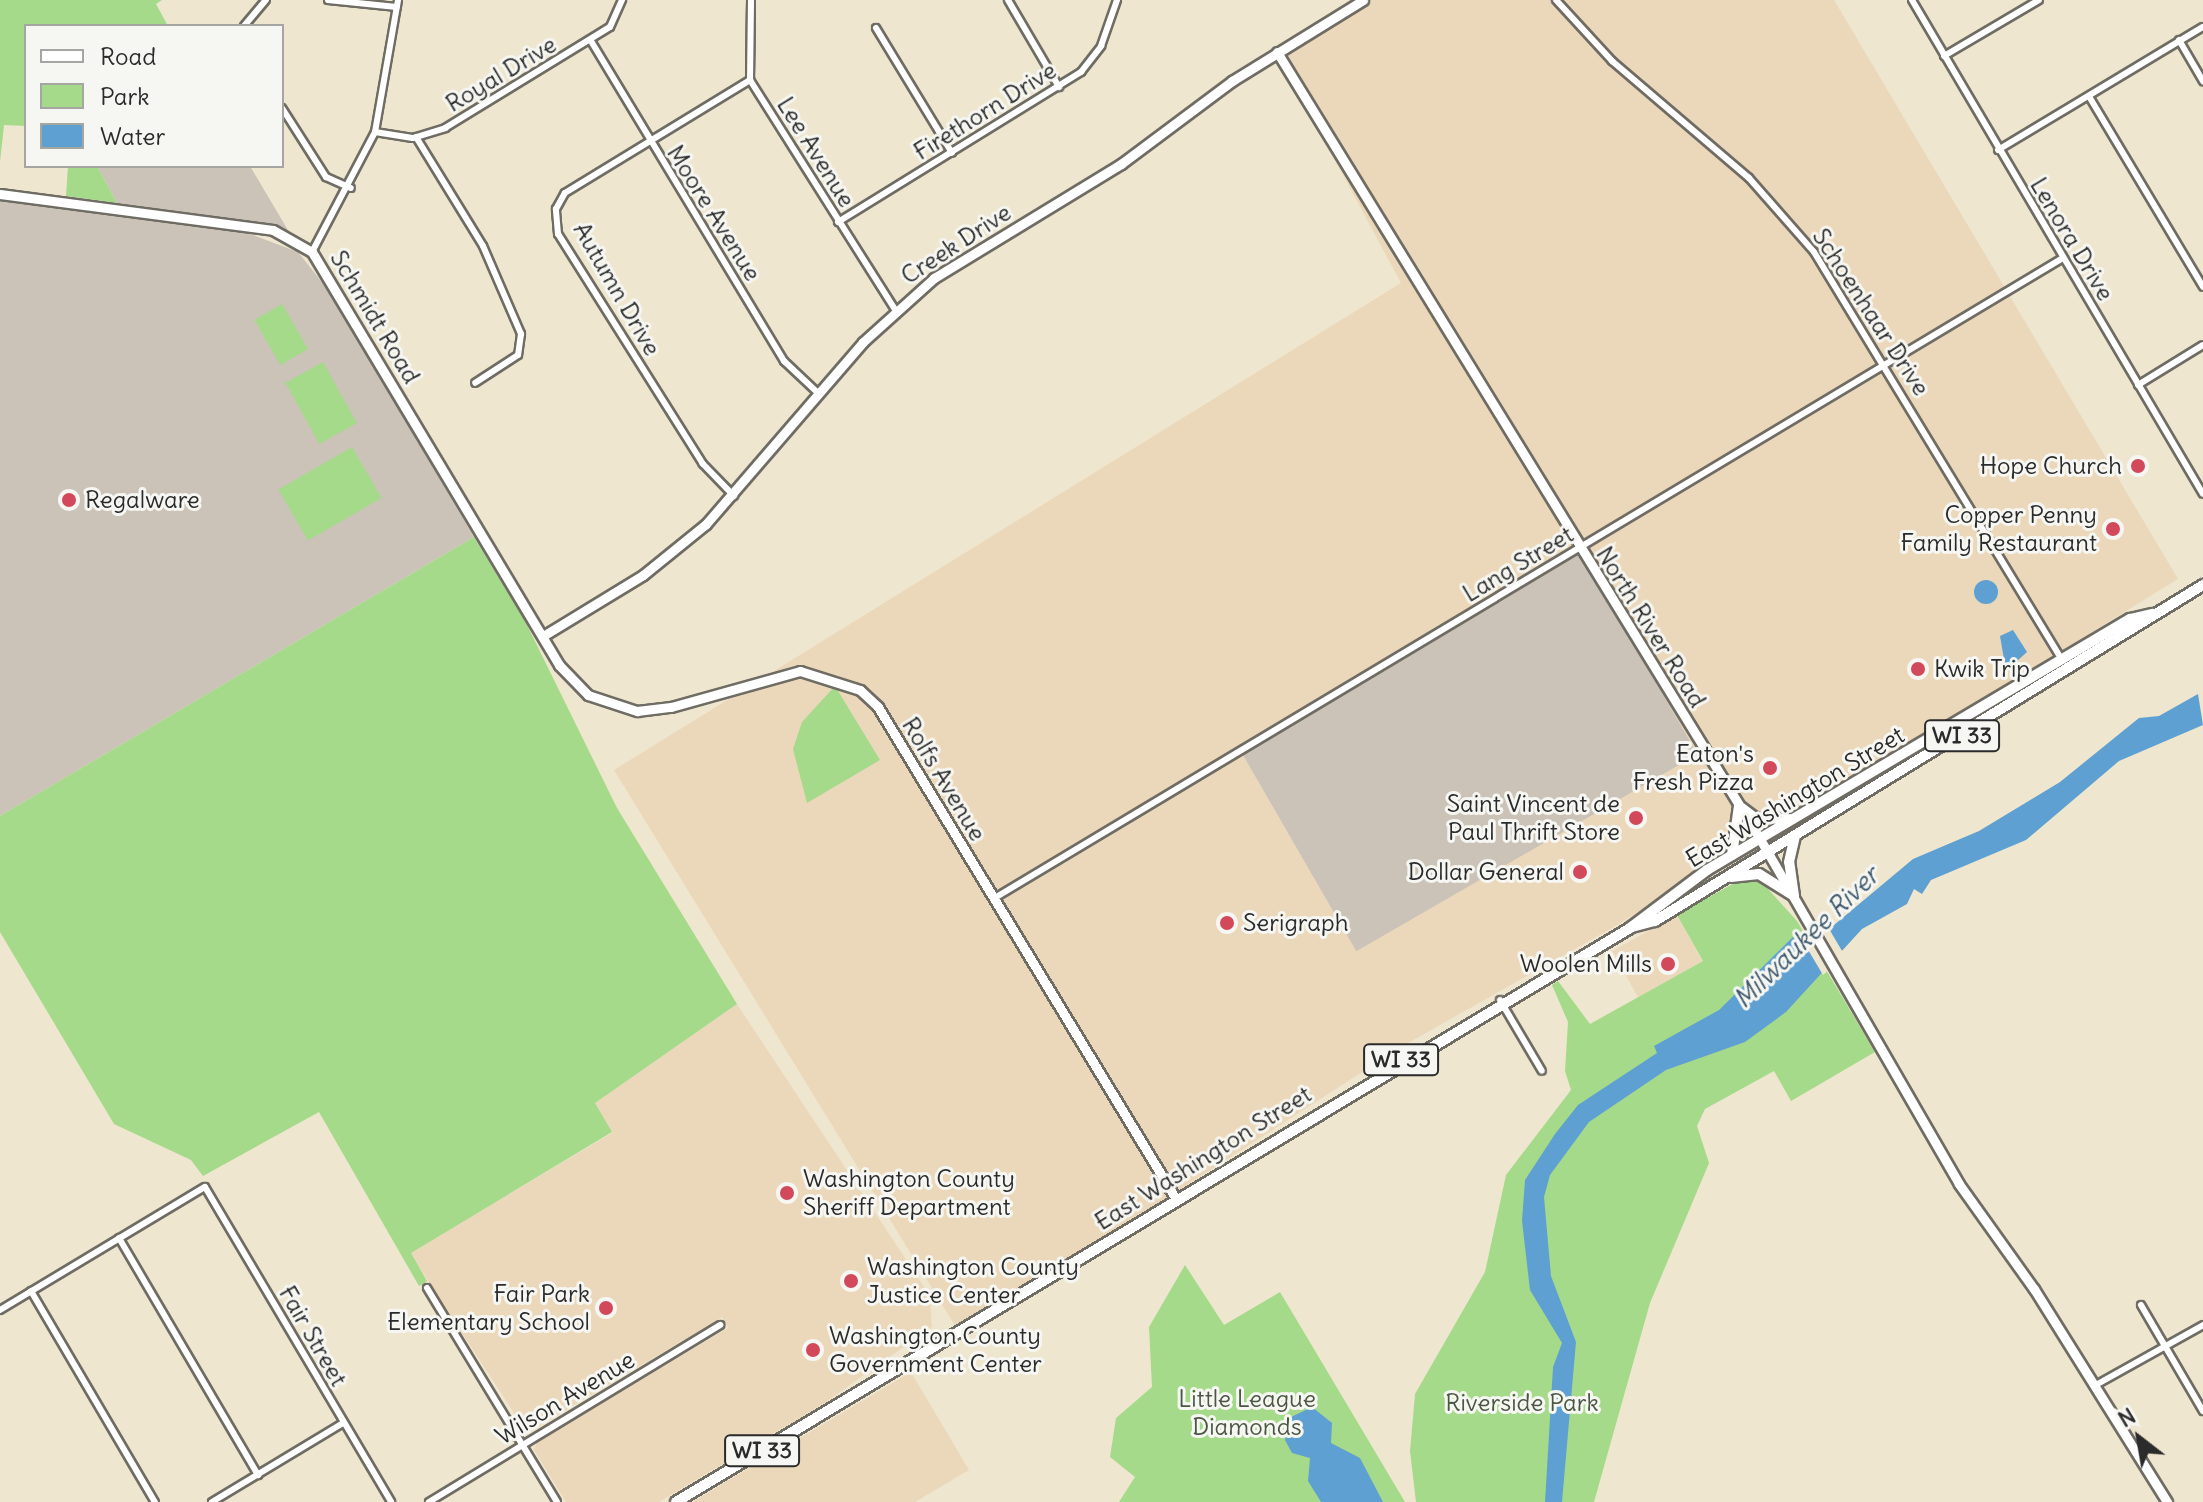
<!DOCTYPE html>
<style>
body{margin:0}
#map{position:relative;width:2203px;height:1502px;overflow:hidden;background:#eee6ce;font-family:Delius,sans-serif}
div>[style]{position:absolute}
.built>*{inset:0;background:#ebd8ba;transform-origin:0 0}
.industrial>*{inset:0;background:#cbc3b8;transform-origin:0 0}
.green>*{inset:0;background:#a5da8a;transform-origin:0 0}
.water>*{inset:0;background:#5ea0d2}
.round{border-radius:50%}
.pier>*{inset:0;background:#eee6ce}
.roads{filter:drop-shadow(2px 0 #6f6c64) drop-shadow(-2px 0 #6f6c64) drop-shadow(0 2px #6f6c64) drop-shadow(0 -2px #6f6c64)}
.street>*{height:6px;margin:-3px;padding:0 3px;transform-origin:3px;border-radius:3px;background:#fff}
.secondary>*{height:9px;margin:-4.5px;padding:0 4.5px;transform-origin:4.5px;border-radius:4.5px;background:#fff}
.primary>*{height:10px;margin:-5px;padding:0 5px;transform-origin:5px;border-radius:5px;background:#fff}
.dots>*{width:22px;height:22px;translate:-50% -50%;box-sizing:border-box;border:4px solid #f6f6f2;border-radius:50%}
span{translate:-50% -50%;white-space:nowrap;text-align:center;line-height:1.15;-webkit-text-stroke:6px #f6f6f2;paint-order:stroke}
.shield-label span{padding:2px 6px;background:#f6f6f2;border:2px solid;border-radius:6px;-webkit-text-stroke-width:0}
.shield-label{font-size:22px;color:#2b2b2b;font-weight:700}
.street-label{font-size:24px;color:#2b2b2b}
.poi-label{font-size:24px;color:#2b2b2b}
.right{translate:-100% -50%;text-align:right}
.left{translate:0 -50%;text-align:left}
.park-label{font-size:24px;color:#4a5743}
.water-label{font-size:26px;color:#3f5a6e;font-style:italic}
.legend{position:absolute;left:24px;top:24px;width:260px;height:144px;box-sizing:border-box;background:#f6f6f2;border:2px solid #a5a5a2;margin:0;padding:10px 14px;list-style:none;font-size:24px;color:#2b2b2b}
.legend li{display:flex;align-items:center;gap:16px;height:40px}
.legend b{width:40px;border:2px solid #a5a5a2}
.north{position:absolute;left:2099px;top:1398px;width:80px;height:80px;-webkit-text-stroke:6px #f6f6f2;paint-order:stroke;rotate:329deg;font-size:22px;font-weight:700;line-height:32px;text-align:center;color:#2b2b2b}
.north::after{content:'';display:block;margin:auto;width:28px;height:36px;background:#2b2b2b;clip-path:polygon(50% 0,100% 100%,50% 72%,0 100%)}
</style>
<div id="map">
<div class="built">
<i style="clip-path:polygon(1364px 0,1834px 0,2178px 579px,1612px 928px,1401px 1047px,959px 1332px,614px 770px,1401px 283px,1277px 52px)"></i>
<i style="left:1677px;top:915px;width:53px;height:74px;rotate:61deg"></i>
<i style="clip-path:polygon(737px 1004px,930px 1296px,932px 1327px,823px 1404px,659px 1502px,566px 1502px,534px 1450px,537px 1442px,728px 1328px,722px 1317px,527px 1433px,410px 1253px,612px 1133px,595px 1103px)"></i>
<i style="clip-path:polygon(911px 1372px,969px 1470px,915px 1502px,692px 1502px)"></i>
</div>
<div class="industrial">
<i style="clip-path:polygon(97px 166px,250px 166px,292px 237px,239px 220px,117px 203px)"></i>
<i style="clip-path:polygon(0 197px,237px 229px,298px 252px,329px 291px,474px 537px,0 816px)"></i>
<i style="left:1579px;top:549px;width:237px;height:394px;rotate:60deg"></i>
</div>
<div class="green">
<i style="clip-path:polygon(0 0,162px 0,156px 4px,168px 26px,26px 26px,26px 126px,4px 125px,0 162px)"></i>
<i style="clip-path:polygon(68px 166px,97px 166px,117px 203px,66px 196px)"></i>
<i style="left:282px;top:304px;width:52px;height:32px;rotate:60deg"></i>
<i style="left:323px;top:362px;width:70px;height:43px;rotate:61deg"></i>
<i style="left:352px;top:447px;width:59px;height:85px;rotate:60deg"></i>
<i style="clip-path:polygon(474px 537px,525px 621px,617px 808px,737px 1004px,595px 1103px,612px 1132px,411px 1253px,427px 1281px,419px 1286px,319px 1112px,203px 1176px,191px 1160px,114px 1124px,0 932px,0 816px)"></i>
<i style="clip-path:polygon(835px 686px,880px 760px,807px 803px,793px 749px,802px 722px)"></i>
<i style="clip-path:polygon(1759px 879px,1797px 921px,1875px 1052px,1791px 1101px,1774px 1071px,1705px 1109px,1697px 1126px,1709px 1163px,1650px 1303px,1594px 1502px,1416px 1502px,1410px 1451px,1415px 1394px,1485px 1272px,1506px 1175px,1571px 1090px,1565px 1071px,1568px 1022px,1552px 985px,1558px 981px,1590px 1024px,1703px 961px,1677px 915px,1738px 881px)"></i>
<i style="clip-path:polygon(1185px 1265px,1224px 1325px,1280px 1292px,1405px 1502px,1119px 1502px,1135px 1477px,1110px 1457px,1116px 1418px,1152px 1387px,1149px 1327px)"></i>
</div>
<div class="water">
<i class="round" style="left:1974px;top:580px;width:24px;height:24px"></i>
<i style="clip-path:polygon(2013px 630px,2027px 652px,2006px 671px,2000px 636px)"></i>
<i style="clip-path:polygon(2198px 694px,2203px 725px,2119px 761px,2026px 840px,1931px 880px,1922px 894px,1914px 889px,1907px 904px,1862px 929px,1786px 1012px,1745px 1042px,1666px 1070px,1589px 1122px,1550px 1175px,1544px 1197px,1551px 1276px,1576px 1342px,1562px 1502px,1545px 1502px,1553px 1367px,1562px 1343px,1530px 1290px,1522px 1221px,1525px 1180px,1555px 1134px,1578px 1105px,1657px 1053px,1654px 1046px,1719px 1010px,1793px 937px,1803px 951px,1913px 859px,1979px 831px,2060px 782px,2139px 718px,2159px 716px)"></i>
<i style="clip-path:polygon(1312px 1407px,1332px 1423px,1331px 1443px,1360px 1458px,1383px 1502px,1321px 1502px,1308px 1481px,1310px 1458px,1292px 1453px,1285px 1440px,1289px 1418px)"></i>
</div>
<div class="pier">
<i style="clip-path:polygon(1825px 922px,1845px 956px,1823px 975px,1804px 943px)"></i>
</div>
<div class="roads">
<div class="street">
<i style="left:328px;top:0;width:69px;rotate:5.8deg"></i>
<i style="left:751px;top:0;width:80px;rotate:90.7deg"></i>
<i style="left:750px;top:80px;width:271px;rotate:57.7deg"></i>
<i style="left:1008px;top:0;width:101px;rotate:59.6deg"></i>
<i style="left:1556px;top:0;width:83px;rotate:47.4deg"></i>
<i style="left:1612px;top:61px;width:180px;rotate:40.5deg"></i>
<i style="left:1749px;top:178px;width:98px;rotate:48.7deg"></i>
<i style="left:1814px;top:252px;width:476px;rotate:58.7deg"></i>
<i style="left:1912px;top:0;width:573px;rotate:59.5deg"></i>
<i style="left:244px;top:26px;width:34px;rotate:-50deg"></i>
<i style="left:876px;top:28px;width:146px;rotate:58.7deg"></i>
<i style="left:2179px;top:40px;width:48px;rotate:59.7deg"></i>
<i style="left:591px;top:41px;width:374px;rotate:58.9deg"></i>
<i style="left:784px;top:361px;width:48px;rotate:43.3deg"></i>
<i style="left:1944px;top:56px;width:110px;rotate:-30.5deg"></i>
<i style="left:2090px;top:98px;width:220px;rotate:59.1deg"></i>
<i style="left:282px;top:108px;width:82px;rotate:57.5deg"></i>
<i style="left:326px;top:177px;width:27px;rotate:24deg"></i>
<i style="left:375px;top:132px;width:38px;rotate:9deg"></i>
<i style="left:413px;top:138px;width:34px;rotate:-17deg"></i>
<i style="left:445px;top:128px;width:193px;rotate:-31.5deg"></i>
<i style="left:610px;top:27px;width:30px;rotate:-66deg"></i>
<i style="left:416px;top:137px;width:128px;rotate:58.4deg"></i>
<i style="left:483px;top:246px;width:96px;rotate:66.6deg"></i>
<i style="left:521px;top:334px;width:21px;rotate:98deg"></i>
<i style="left:518px;top:355px;width:51px;rotate:146.9deg"></i>
<i style="left:1998px;top:150px;width:239px;rotate:-31deg"></i>
<i style="left:838px;top:222px;width:286px;rotate:-31.7deg"></i>
<i style="left:1081px;top:72px;width:33px;rotate:-52deg"></i>
<i style="left:1101px;top:46px;width:49px;rotate:-70.8deg"></i>
<i style="left:312px;top:252px;width:136px;rotate:-62.3deg"></i>
<i style="left:375px;top:132px;width:134px;rotate:-80.1deg"></i>
<i style="left:2138px;top:385px;width:76px;rotate:-31.6deg"></i>
<i style="left:734px;top:496px;width:45px;rotate:-134.1deg"></i>
<i style="left:703px;top:464px;width:272px;rotate:-122.2deg"></i>
<i style="left:558px;top:234px;width:25px;rotate:-95deg"></i>
<i style="left:556px;top:209px;width:18px;rotate:-61deg"></i>
<i style="left:565px;top:193px;width:217px;rotate:-31.4deg"></i>
<i style="left:993px;top:899px;width:1245px;rotate:-30.93deg"></i>
<i style="left:1500px;top:1000px;width:82px;rotate:59.4deg"></i>
<i style="left:119px;top:1238px;width:275px;rotate:59.6deg"></i>
<i style="left:427px;top:1288px;width:250px;rotate:58.7deg"></i>
<i style="left:31px;top:1291px;width:245px;rotate:59.6deg"></i>
<i style="left:2141px;top:1305px;width:123px;rotate:59.7deg"></i>
<i style="left:0;top:1310px;width:239px;rotate:-31deg"></i>
<i style="left:205px;top:1187px;width:366px;rotate:59.4deg"></i>
<i style="left:2094px;top:1386px;width:125px;rotate:-29.2deg"></i>
<i style="left:212px;top:1502px;width:153px;rotate:-31.1deg"></i>
<i style="left:429px;top:1502px;width:341px;rotate:-31.3deg"></i>
</div>
<div class="secondary">
<i style="left:1277px;top:52px;width:923px;rotate:58.46deg"></i>
<i style="left:1760px;top:839px;width:398px;rotate:60deg"></i>
<i style="left:1959px;top:1184px;width:129px;rotate:54.5deg"></i>
<i style="left:2034px;top:1289px;width:251px;rotate:58deg"></i>
<i style="left:0;top:194px;width:275px;rotate:7.5deg"></i>
<i style="left:273px;top:230px;width:45px;rotate:29.4deg"></i>
<i style="left:312px;top:252px;width:481px;rotate:59.1deg"></i>
<i style="left:559px;top:665px;width:42px;rotate:46deg"></i>
<i style="left:588px;top:695px;width:52px;rotate:18.1deg"></i>
<i style="left:637px;top:711px;width:34px;rotate:-7deg"></i>
<i style="left:671px;top:707px;width:134px;rotate:-15.6deg"></i>
<i style="left:800px;top:671px;width:63px;rotate:17.6deg"></i>
<i style="left:860px;top:690px;width:25px;rotate:43deg"></i>
<i style="left:878px;top:707px;width:575px;rotate:58.8deg"></i>
<i style="left:543px;top:636px;width:117px;rotate:-31.4deg"></i>
<i style="left:643px;top:575px;width:81px;rotate:-39deg"></i>
<i style="left:706px;top:524px;width:240px;rotate:-49.2deg"></i>
<i style="left:863px;top:342px;width:96px;rotate:-42deg"></i>
<i style="left:934px;top:278px;width:219px;rotate:-31.4deg"></i>
<i style="left:1121px;top:164px;width:139px;rotate:-36.8deg"></i>
<i style="left:1232px;top:81px;width:154px;rotate:-31.7deg"></i>
</div>
<div class="primary">
<i style="left:1739px;top:806px;width:20px;rotate:37deg"></i>
<i style="left:1755px;top:818px;width:37px;rotate:2deg"></i>
<i style="left:1732px;top:855px;width:49px;rotate:-81.9deg"></i>
<i style="left:1731px;top:877px;width:28px;rotate:-6deg"></i>
<i style="left:1759px;top:874px;width:41px;rotate:32.2deg"></i>
<i style="left:1794px;top:896px;width:34px;rotate:-98deg"></i>
<i style="left:1789px;top:862px;width:26px;rotate:-77deg"></i>
<i style="left:1632px;top:927px;width:24px;rotate:-15deg"></i>
<i style="left:1655px;top:921px;width:643px;rotate:-31.51deg"></i>
<i style="left:676px;top:1502px;width:1113px;rotate:-31.03deg"></i>
<i style="left:1630px;top:928px;width:96px;rotate:-37deg"></i>
<i style="left:1707px;top:870px;width:492px;rotate:-30.7deg"></i>
<i style="left:2130px;top:619px;width:23px;rotate:-13deg"></i>
</div>
</div>
<div class="dots">
<i style="left:2138px;top:466px;background:#d1495b"></i>
<i style="left:69px;top:500px;background:#d1495b"></i>
<i style="left:2113px;top:529px;background:#d1495b"></i>
<i style="left:1918px;top:669px;background:#d1495b"></i>
<i style="left:1770px;top:768px;background:#d1495b"></i>
<i style="left:1636px;top:818px;background:#d1495b"></i>
<i style="left:1580px;top:872px;background:#d1495b"></i>
<i style="left:1227px;top:923px;background:#d1495b"></i>
<i style="left:1668px;top:964px;background:#d1495b"></i>
<i style="left:787px;top:1193px;background:#d1495b"></i>
<i style="left:851px;top:1281px;background:#d1495b"></i>
<i style="left:606px;top:1308px;background:#d1495b"></i>
<i style="left:813px;top:1350px;background:#d1495b"></i>
</div>
<div class="shield-label">
<span style="left:1962px;top:736px">WI 33</span>
<span style="left:1401px;top:1060px">WI 33</span>
<span style="left:762px;top:1451px">WI 33</span>
</div>
<div class="street-label">
<span style="left:501px;top:74px;rotate:-31deg">Royal Drive</span>
<span style="left:985px;top:111px;rotate:-32deg">Firethorn Drive</span>
<span style="left:816px;top:152px;rotate:58deg">Lee Avenue</span>
<span style="left:714px;top:213px;rotate:58deg">Moore Avenue</span>
<span style="left:2072px;top:239px;rotate:59deg">Lenora Drive</span>
<span style="left:956px;top:244px;rotate:-33deg">Creek Drive</span>
<span style="left:617px;top:289px;rotate:60deg">Autumn Drive</span>
<span style="left:1871px;top:312px;rotate:57deg">Schoenhaar Drive</span>
<span style="left:375px;top:317px;rotate:59deg">Schmidt Road</span>
<span style="left:1518px;top:564px;rotate:-31deg">Lang Street</span>
<span style="left:1651px;top:627px;rotate:58deg">North River Road</span>
<span style="left:944px;top:779px;rotate:59deg">Rolfs Avenue</span>
<span style="left:1795px;top:797px;rotate:-31deg">East Washington Street</span>
<span style="left:1203px;top:1158px;rotate:-32deg">East Washington Street</span>
<span style="left:313px;top:1336px;rotate:60deg">Fair Street</span>
<span style="left:565px;top:1398px;rotate:-31deg">Wilson Avenue</span>
</div>
<div class="poi-label">
<span class="right" style="left:2122px;top:466px">Hope Church</span>
<span class="left" style="left:85px;top:500px">Regalware</span>
<span class="right" style="left:2097px;top:529px">Copper Penny<br>Family Restaurant</span>
<span class="left" style="left:1934px;top:669px">Kwik Trip</span>
<span class="right" style="left:1754px;top:768px">Eaton's<br>Fresh Pizza</span>
<span class="right" style="left:1620px;top:818px">Saint Vincent de<br>Paul Thrift Store</span>
<span class="right" style="left:1564px;top:872px">Dollar General</span>
<span class="left" style="left:1243px;top:923px">Serigraph</span>
<span class="right" style="left:1652px;top:964px">Woolen Mills</span>
<span class="left" style="left:803px;top:1193px">Washington County<br>Sheriff Department</span>
<span class="left" style="left:867px;top:1281px">Washington County<br>Justice Center</span>
<span class="right" style="left:590px;top:1308px">Fair Park<br>Elementary School</span>
<span class="left" style="left:829px;top:1350px">Washington County<br>Government Center</span>
</div>
<div class="park-label">
<span style="left:1247px;top:1413px">Little League<br>Diamonds</span>
<span style="left:1522px;top:1403px">Riverside Park</span>
</div>
<div class="water-label">
<span style="left:1806px;top:937px;rotate:-44deg">Milwaukee River</span>
</div>
<ul class="legend">
<li><b style="height:10px;background:#fff"></b>Road</li>
<li><b style="height:22px;background:#a5da8a"></b>Park</li>
<li><b style="height:22px;background:#5ea0d2"></b>Water</li>
</ul>
<div class="north">N</div>
</div>
